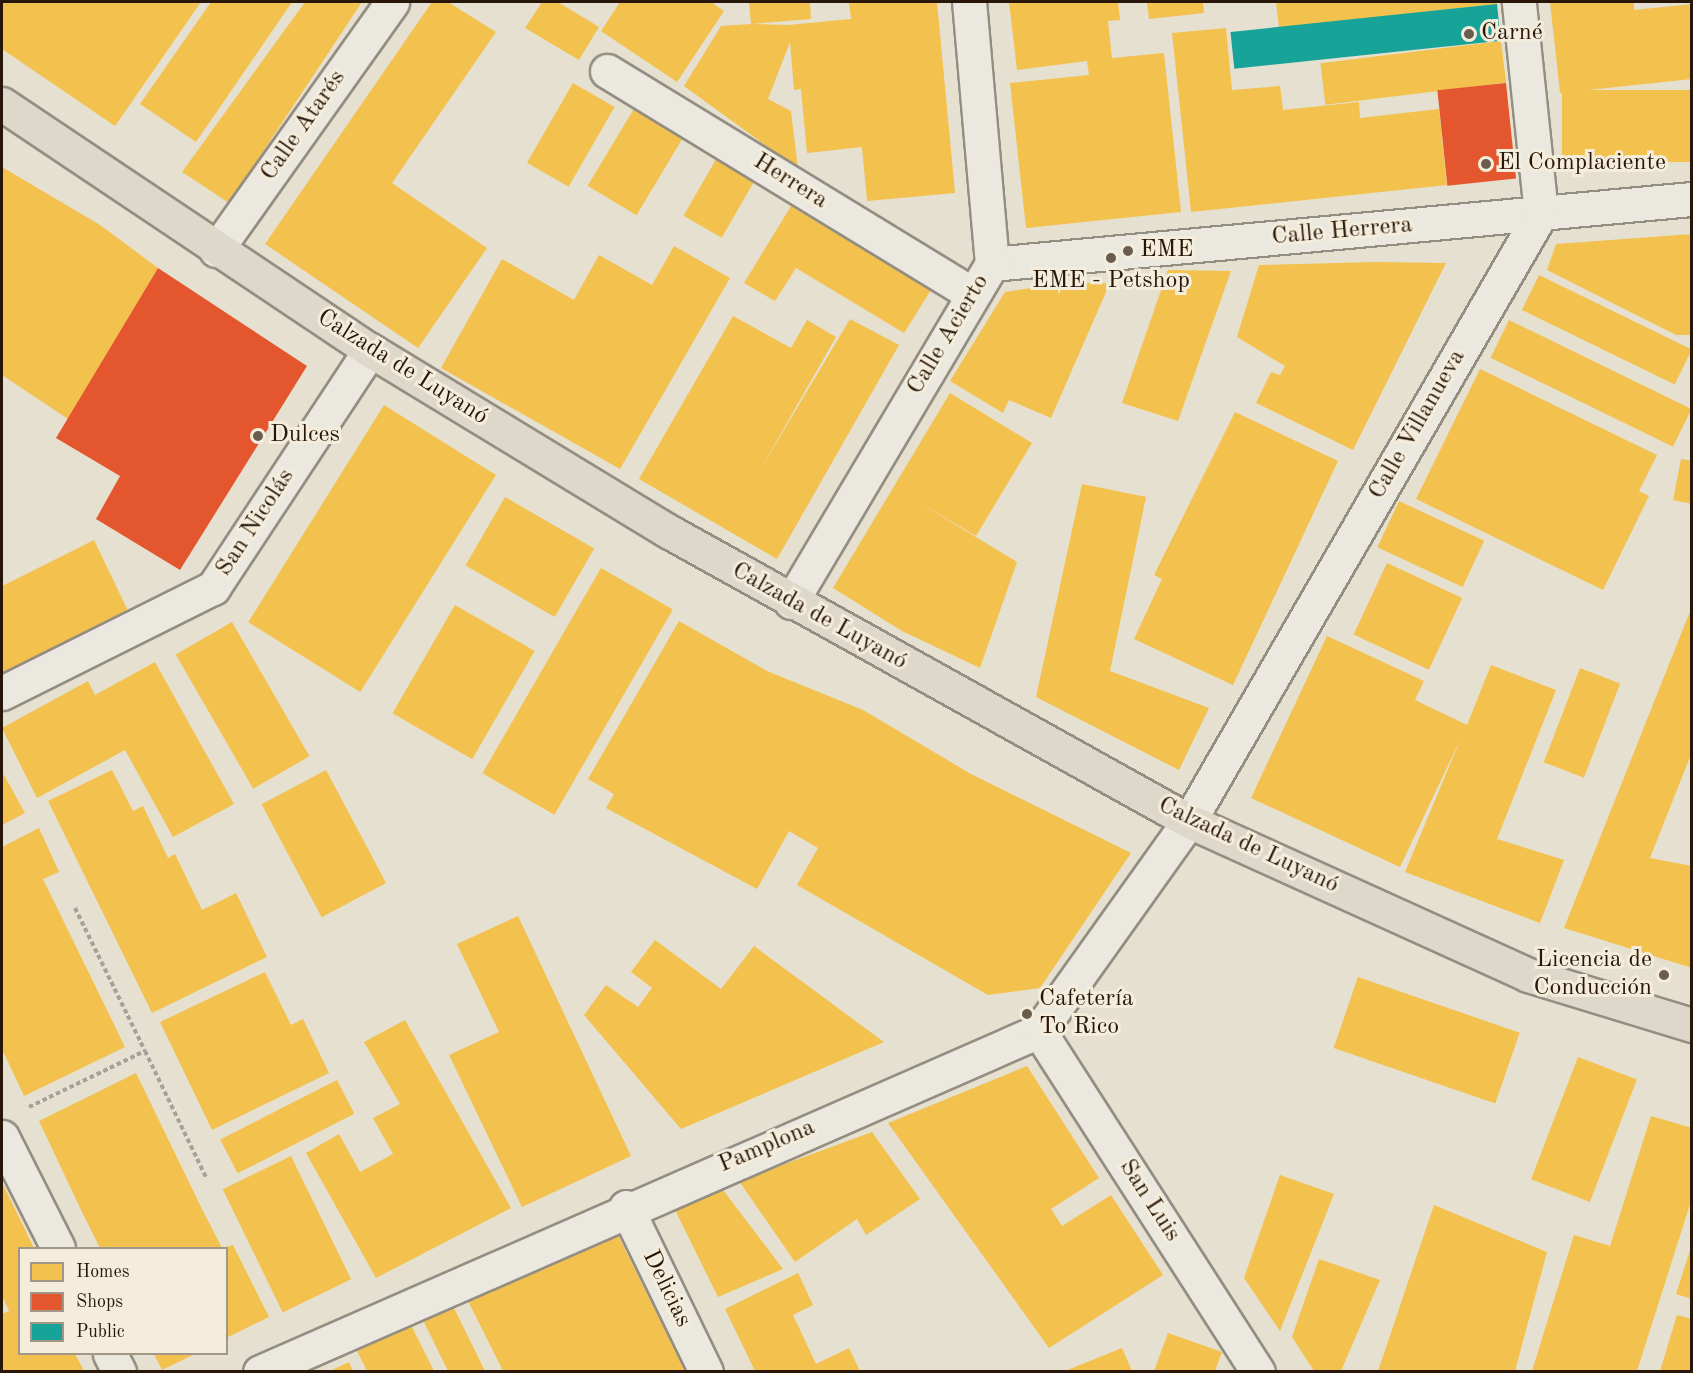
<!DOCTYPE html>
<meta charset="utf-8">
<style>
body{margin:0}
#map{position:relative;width:1693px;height:1373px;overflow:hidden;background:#e6e0d0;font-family:"Old Standard TT",serif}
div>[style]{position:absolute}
.homes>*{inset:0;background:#f2c14e;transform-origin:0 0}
.shops>*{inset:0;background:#e4572e;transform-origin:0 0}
.public>*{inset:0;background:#17a398;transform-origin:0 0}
.path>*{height:4px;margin-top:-2px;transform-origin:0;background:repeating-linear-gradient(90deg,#a5a09a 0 4.5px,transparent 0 7.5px)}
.roads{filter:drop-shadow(2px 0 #938d82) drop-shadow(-2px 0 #938d82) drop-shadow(0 2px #938d82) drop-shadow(0 -2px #938d82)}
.minor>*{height:33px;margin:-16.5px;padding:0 16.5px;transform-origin:16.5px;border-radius:16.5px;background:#ebe8e0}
.major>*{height:33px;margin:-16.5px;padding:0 16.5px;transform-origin:16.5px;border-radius:16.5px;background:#ded8cb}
.dots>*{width:16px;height:16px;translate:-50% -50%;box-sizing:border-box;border:3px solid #f4eddb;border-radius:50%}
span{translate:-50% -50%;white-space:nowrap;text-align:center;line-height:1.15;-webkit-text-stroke:6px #f4eddb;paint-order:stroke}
.poi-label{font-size:24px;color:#281608}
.left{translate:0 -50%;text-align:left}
.right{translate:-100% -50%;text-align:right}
.street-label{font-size:24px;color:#281608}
.frame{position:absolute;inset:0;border:3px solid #281608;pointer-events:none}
.legend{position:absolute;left:18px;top:1247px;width:210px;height:108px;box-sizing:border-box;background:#f4eddb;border:2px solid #a29787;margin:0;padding:8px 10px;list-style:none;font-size:18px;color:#281608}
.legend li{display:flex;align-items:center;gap:12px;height:30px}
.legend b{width:30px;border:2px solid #a29787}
</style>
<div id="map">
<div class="homes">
<i style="clip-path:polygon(2px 2px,201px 2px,115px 126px,2px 49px)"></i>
<i style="clip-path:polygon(211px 2px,292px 2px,196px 142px,140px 104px)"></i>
<i style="clip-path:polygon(305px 2px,362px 2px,229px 203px,182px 172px)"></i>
<i style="clip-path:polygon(432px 2px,448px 2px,496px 32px,392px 183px,487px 248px,418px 348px,265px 244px)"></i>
<i style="clip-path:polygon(542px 2px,558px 2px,599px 27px,579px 60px,525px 28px)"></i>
<i style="clip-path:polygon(620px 2px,711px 2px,724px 11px,677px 82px,601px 31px)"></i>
<i style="clip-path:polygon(749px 2px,810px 2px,811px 19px,751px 24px,788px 25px,851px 19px,849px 2px,937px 2px,955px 193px,867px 201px,862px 147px,807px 153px,801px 89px,794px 90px,790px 42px,768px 99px,791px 111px,798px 169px,684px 86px,721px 26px,751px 24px)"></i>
<i style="clip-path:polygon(1009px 2px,1118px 2px,1120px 20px,1108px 21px,1112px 58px,1164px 53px,1181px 212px,1026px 228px,1010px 83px,1089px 75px,1087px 61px,1017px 70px)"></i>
<i style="clip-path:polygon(1147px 2px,1203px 2px,1204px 13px,1149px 19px)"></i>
<i style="clip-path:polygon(1276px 2px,1497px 2px,1497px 4px,1279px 28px)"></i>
<i style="clip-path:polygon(1550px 2px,1634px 2px,1634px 10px,1692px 4px,1692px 79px,1560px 93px)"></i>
<i style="clip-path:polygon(1226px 28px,1232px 90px,1280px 86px,1283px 110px,1359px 102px,1360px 118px,1439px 109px,1447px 185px,1191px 212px,1172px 33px)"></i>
<i style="left:1501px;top:41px;width:42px;height:182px;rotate:83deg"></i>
<i style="left:573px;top:83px;width:48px;height:92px;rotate:30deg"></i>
<i style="left:1692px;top:90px;width:72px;height:130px;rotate:90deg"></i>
<i style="left:635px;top:107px;width:57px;height:92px;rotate:31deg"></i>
<i style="left:718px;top:156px;width:44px;height:69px;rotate:30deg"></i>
<i style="clip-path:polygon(2px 167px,100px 225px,158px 268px,68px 419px,2px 375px)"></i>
<i style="clip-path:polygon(791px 206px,931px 290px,904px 333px,796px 268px,775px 301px,744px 283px)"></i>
<i style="clip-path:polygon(1692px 234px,1692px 335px,1676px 335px,1547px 270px,1556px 244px)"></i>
<i style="clip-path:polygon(674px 246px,730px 278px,620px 469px,441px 368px,502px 259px,574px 300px,599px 255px,652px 285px)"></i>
<i style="clip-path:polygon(1375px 262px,1446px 263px,1353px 450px,1256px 403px,1271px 372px,1280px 375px,1285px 366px,1237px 337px,1259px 265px)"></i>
<i style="clip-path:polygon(1168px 270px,1231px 271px,1178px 421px,1122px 403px)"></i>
<i style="left:1539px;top:275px;width:170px;height:39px;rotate:26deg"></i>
<i style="clip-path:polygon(1064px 283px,1110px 283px,1051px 418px,1009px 400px,1003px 413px,950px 381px,1005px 292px)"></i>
<i style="clip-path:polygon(733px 316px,791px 348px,807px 320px,836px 337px,760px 470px,850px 319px,899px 345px,777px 559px,639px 479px)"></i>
<i style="left:1509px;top:320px;width:203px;height:42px;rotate:26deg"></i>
<i style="clip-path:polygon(1480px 369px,1657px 455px,1639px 491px,1649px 496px,1603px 590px,1416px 499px)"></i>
<i style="clip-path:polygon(950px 393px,1032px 443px,976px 536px,910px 497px,1017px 562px,980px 668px,902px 631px,833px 588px)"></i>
<i style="left:384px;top:405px;width:132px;height:256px;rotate:32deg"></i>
<i style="clip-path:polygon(1235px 412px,1338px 461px,1233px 685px,1134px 639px,1162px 579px,1154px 575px)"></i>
<i style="clip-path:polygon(1681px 459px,1692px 461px,1692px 504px,1673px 500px)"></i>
<i style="clip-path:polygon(1082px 484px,1146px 497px,1110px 671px,1209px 708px,1179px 770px,1036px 697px)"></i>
<i style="left:505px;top:497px;width:103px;height:79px;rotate:30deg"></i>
<i style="left:1399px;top:501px;width:94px;height:51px;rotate:25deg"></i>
<i style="clip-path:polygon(94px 540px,129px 613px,2px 675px,2px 586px)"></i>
<i style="left:1387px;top:563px;width:83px;height:79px;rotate:25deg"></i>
<i style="left:601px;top:568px;width:83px;height:237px;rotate:30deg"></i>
<i style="left:455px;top:605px;width:92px;height:125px;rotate:30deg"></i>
<i style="clip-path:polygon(1691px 609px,1692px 752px,1650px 858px,1692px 866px,1692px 968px,1564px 928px)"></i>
<i style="clip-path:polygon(679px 621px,767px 671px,863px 710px,971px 774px,1131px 853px,1040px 988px,988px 995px,797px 885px,818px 848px,789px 831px,757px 889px,606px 808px,614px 794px,588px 779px)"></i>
<i style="left:232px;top:622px;width:155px;height:65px;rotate:60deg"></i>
<i style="clip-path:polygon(1327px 636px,1424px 681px,1415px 700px,1467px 725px,1491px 665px,1556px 690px,1497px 839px,1564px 860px,1540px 923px,1405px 872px,1461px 738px,1400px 867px,1251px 798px)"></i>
<i style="clip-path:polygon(155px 662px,234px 804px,173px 837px,125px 750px,37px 798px,2px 728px,88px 681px,95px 695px)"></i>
<i style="left:1580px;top:668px;width:43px;height:101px;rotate:21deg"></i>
<i style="clip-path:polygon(112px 770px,133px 811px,143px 806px,168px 858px,175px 854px,202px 910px,236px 893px,267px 957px,152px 1013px,48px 801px)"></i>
<i style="left:326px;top:770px;width:128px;height:73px;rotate:62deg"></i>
<i style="clip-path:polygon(4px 775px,25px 813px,2px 825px,2px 776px)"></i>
<i style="clip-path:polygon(39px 828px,59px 872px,43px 879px,125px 1047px,24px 1096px,2px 1049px,2px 847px)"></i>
<i style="clip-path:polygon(518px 916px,631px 1156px,522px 1207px,449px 1055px,499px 1032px,457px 944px)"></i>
<i style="clip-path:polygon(655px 940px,721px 989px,754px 946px,884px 1042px,681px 1129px,584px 1015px,606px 985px,638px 1007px,652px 988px,631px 972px)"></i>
<i style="clip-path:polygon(265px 972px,291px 1025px,303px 1019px,329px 1073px,212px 1130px,160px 1022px)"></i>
<i style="left:1358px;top:977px;width:171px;height:75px;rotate:19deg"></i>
<i style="clip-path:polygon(405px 1020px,511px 1208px,376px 1278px,306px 1153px,339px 1134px,360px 1172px,393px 1154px,373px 1118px,400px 1104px,364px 1042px)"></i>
<i style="left:1578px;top:1057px;width:63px;height:131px;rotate:21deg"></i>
<i style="clip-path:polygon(1027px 1066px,1099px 1178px,1051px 1209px,1062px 1226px,1111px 1195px,1163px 1275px,1049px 1348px,888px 1123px)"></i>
<i style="clip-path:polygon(136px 1073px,201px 1207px,222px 1248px,100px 1248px,82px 1212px,39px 1121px)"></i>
<i style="left:337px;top:1080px;width:38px;height:131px;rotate:63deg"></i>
<i style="clip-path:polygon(1651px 1116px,1692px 1128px,1692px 1198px,1637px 1371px,1532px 1371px,1574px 1235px,1610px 1246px)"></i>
<i style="clip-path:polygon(872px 1132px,920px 1199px,866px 1235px,857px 1219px,795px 1262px,739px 1181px)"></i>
<i style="left:291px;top:1156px;width:137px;height:76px;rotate:64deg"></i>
<i style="clip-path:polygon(1280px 1175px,1334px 1194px,1280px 1331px,1244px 1278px)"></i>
<i style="clip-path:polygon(2px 1182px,34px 1248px,20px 1248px,20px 1354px,75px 1354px,84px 1371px,2px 1371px,2px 1314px,9px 1311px,2px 1296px)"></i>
<i style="clip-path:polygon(720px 1186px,783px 1269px,718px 1297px,674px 1208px)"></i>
<i style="clip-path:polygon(1434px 1205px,1547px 1252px,1515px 1371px,1378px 1371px)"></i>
<i style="clip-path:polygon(614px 1227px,685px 1371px,503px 1371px,467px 1299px)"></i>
<i style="clip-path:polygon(233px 1245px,269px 1317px,226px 1338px,226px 1247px)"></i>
<i style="clip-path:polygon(1691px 1247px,1692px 1247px,1692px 1299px,1676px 1294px)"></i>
<i style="clip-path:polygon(1319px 1259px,1380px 1280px,1341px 1371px,1314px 1371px,1292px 1337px)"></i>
<i style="clip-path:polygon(798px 1273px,813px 1305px,793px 1315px,816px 1364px,849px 1348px,860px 1371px,755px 1371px,725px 1309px)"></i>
<i style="clip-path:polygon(452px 1304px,485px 1371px,448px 1371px,422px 1318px)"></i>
<i style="clip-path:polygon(1677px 1315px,1692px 1319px,1692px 1371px,1660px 1371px)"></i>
<i style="clip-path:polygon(411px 1325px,434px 1371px,367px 1371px,357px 1351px)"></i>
<i style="clip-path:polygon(1168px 1333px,1222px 1352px,1215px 1371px,1154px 1371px)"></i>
<i style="clip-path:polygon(1122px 1348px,1132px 1371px,1065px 1371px)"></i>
<i style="clip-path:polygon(154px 1354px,195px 1354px,162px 1370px)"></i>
<i style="clip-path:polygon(349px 1362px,353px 1371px,330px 1371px)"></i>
</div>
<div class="shops">
<i style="left:1506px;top:83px;width:96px;height:69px;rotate:84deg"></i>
<i style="clip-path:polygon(158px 268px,307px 366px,180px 570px,96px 519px,120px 476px,56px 438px)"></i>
</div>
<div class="public">
<i style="left:1497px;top:4px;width:37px;height:268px;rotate:84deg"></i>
</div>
<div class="path">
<i style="left:75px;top:908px;width:159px;rotate:63.9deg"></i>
<i style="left:29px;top:1107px;width:129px;rotate:-25.8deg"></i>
<i style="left:145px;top:1051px;width:142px;rotate:64.2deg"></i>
</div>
<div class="roads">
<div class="minor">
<i style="left:607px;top:71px;width:428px;rotate:31.4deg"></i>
<i style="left:216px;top:250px;width:304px;rotate:-54.6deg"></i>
<i style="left:992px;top:264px;width:703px;rotate:-5.31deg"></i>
<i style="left:791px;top:602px;width:393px;rotate:-59.3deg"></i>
<i style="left:992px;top:264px;width:263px;rotate:-95deg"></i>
<i style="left:2px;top:693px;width:236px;rotate:-26.5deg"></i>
<i style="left:213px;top:588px;width:285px;rotate:-56.6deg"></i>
<i style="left:1039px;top:1031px;width:405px;rotate:57.3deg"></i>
<i style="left:2px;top:1137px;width:124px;rotate:63.2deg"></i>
<i style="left:626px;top:1207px;width:183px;rotate:64.1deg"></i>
<i style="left:110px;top:1354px;width:20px;rotate:63deg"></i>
<i style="left:260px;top:1372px;width:850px;rotate:-23.64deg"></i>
<i style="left:1039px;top:1031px;width:258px;rotate:-54.5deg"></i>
<i style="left:1189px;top:821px;width:703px;rotate:-59.93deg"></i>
<i style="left:1541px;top:213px;width:212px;rotate:-96deg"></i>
</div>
<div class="major">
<i style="left:2px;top:104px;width:443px;rotate:33.8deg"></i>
<i style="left:370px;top:350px;width:349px;rotate:31.3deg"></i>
<i style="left:668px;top:531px;width:596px;rotate:29.1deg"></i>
<i style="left:1189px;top:821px;width:372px;rotate:24.4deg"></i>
<i style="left:1528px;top:975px;width:171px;rotate:17deg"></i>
</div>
</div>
<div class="dots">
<i style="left:1469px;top:34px;background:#6a5d4e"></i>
<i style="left:1486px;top:164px;background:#6a5d4e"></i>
<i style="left:1128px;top:251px;background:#6a5d4e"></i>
<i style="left:1111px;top:258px;background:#6a5d4e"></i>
<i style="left:258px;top:436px;background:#6a5d4e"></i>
<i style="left:1664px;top:975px;background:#6a5d4e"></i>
<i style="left:1027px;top:1014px;background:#6a5d4e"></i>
</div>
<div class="poi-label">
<span class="left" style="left:1481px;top:34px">Carné</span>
<span class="left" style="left:1498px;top:164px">El Complaciente</span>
<span class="left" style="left:1140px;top:251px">EME</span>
<span style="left:1111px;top:282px">EME - Petshop</span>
<span class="left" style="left:270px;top:436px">Dulces</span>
<span class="right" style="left:1652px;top:975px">Licencia de<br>Conducción</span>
<span class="left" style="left:1039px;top:1014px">Cafetería<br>To Rico</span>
</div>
<div class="street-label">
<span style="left:304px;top:126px;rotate:-55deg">Calle Atarés</span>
<span style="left:790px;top:182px;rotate:32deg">Herrera</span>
<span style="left:1342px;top:232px;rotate:-5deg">Calle Herrera</span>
<span style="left:949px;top:335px;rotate:-59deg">Calle Acierto</span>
<span style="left:402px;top:368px;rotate:32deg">Calzada de Luyanó</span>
<span style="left:1418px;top:425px;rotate:-60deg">Calle Villanueva</span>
<span style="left:256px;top:523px;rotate:-57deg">San Nicolás</span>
<span style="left:819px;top:617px;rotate:29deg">Calzada de Luyanó</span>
<span style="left:1248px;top:846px;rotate:25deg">Calzada de Luyanó</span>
<span style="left:767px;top:1147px;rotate:-23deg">Pamplona</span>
<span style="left:1149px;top:1201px;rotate:57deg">San Luis</span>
<span style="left:666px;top:1289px;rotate:64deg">Delicias</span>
</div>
<div class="frame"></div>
<ul class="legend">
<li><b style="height:16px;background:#f2c14e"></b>Homes</li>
<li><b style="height:16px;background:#e4572e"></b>Shops</li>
<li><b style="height:16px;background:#17a398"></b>Public</li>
</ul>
</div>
